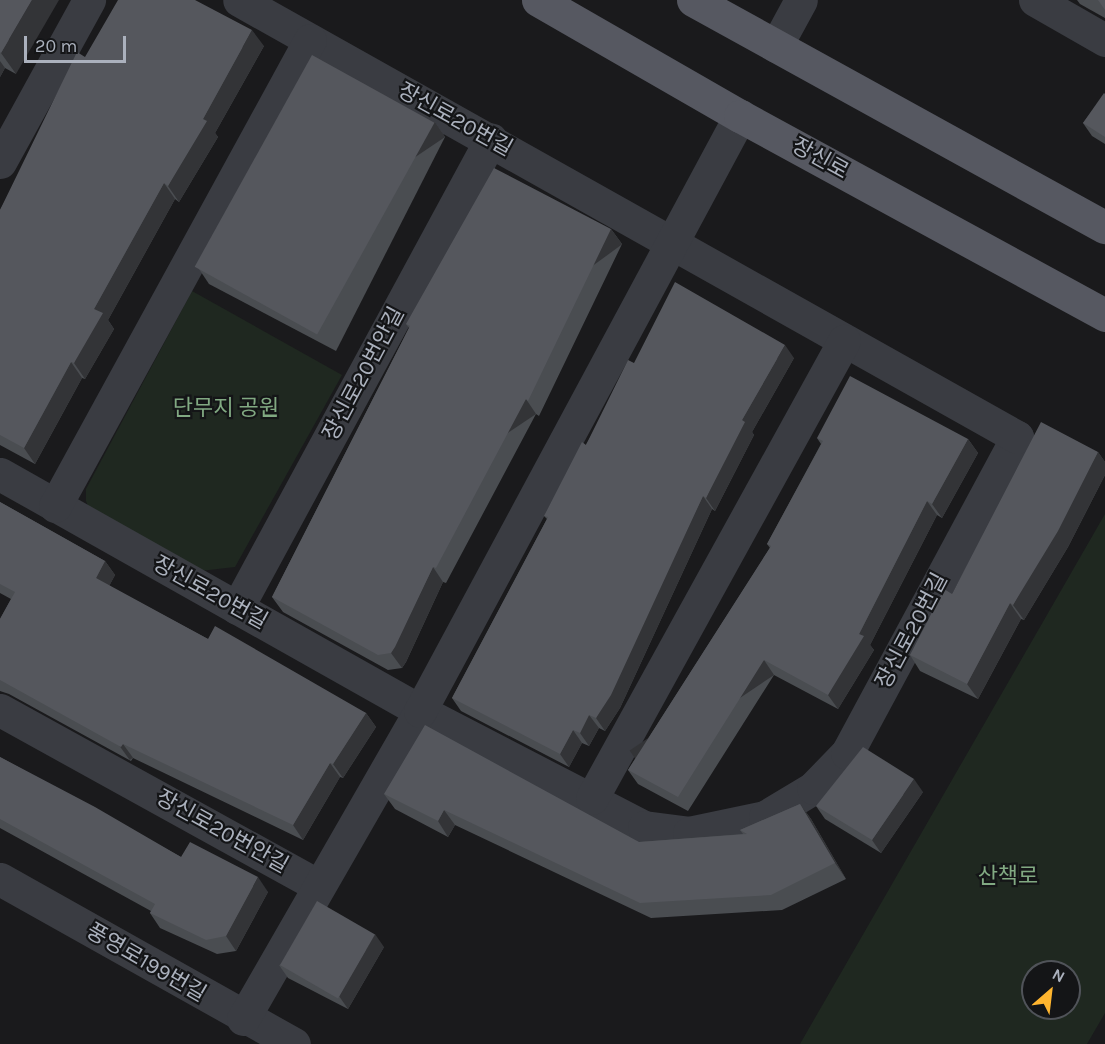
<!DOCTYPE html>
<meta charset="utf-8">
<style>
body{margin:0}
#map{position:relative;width:1105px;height:1044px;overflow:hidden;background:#1a1a1c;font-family:Karla,"Noto Sans KR",sans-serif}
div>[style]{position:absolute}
.green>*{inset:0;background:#1f2820}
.minor>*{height:33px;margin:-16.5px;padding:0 16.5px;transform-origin:16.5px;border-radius:16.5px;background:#3a3c42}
.major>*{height:33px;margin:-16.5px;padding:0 16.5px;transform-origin:16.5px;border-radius:16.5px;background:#565861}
.wall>*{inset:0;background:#4a4d51}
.shaded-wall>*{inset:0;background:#333437;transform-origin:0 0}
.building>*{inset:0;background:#55575d;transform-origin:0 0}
span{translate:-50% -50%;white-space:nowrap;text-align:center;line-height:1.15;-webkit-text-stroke:4.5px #141517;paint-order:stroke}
.street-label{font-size:22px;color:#abb1bd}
.park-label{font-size:22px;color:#81a982}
.north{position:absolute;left:1021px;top:960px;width:60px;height:60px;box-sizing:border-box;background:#141517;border:2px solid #505359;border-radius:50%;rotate:28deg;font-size:16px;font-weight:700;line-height:24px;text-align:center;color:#abb1bd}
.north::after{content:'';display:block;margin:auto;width:21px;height:27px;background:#ffb52f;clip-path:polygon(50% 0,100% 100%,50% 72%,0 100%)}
.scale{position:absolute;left:24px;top:36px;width:102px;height:27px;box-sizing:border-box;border:3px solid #abb1bd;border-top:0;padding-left:8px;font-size:18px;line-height:21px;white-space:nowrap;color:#abb1bd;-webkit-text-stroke:4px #141517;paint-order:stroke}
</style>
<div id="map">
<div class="green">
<i style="clip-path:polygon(192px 291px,342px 375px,235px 567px,200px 571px,91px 513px,86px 501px,86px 489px)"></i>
<i style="clip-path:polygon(evenodd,1105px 514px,1105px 1013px,1087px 1044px,800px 1044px,1105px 514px,1033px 972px,1069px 972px,1069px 1008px,1033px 1008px,1033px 972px)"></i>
</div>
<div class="minor">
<i style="left:1035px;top:0;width:81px;rotate:29.7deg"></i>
<i style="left:776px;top:46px;width:52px;rotate:-61.5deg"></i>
<i style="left:0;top:162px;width:185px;rotate:-61.2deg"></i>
<i style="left:0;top:474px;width:482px;rotate:29.4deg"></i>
<i style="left:420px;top:711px;width:252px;rotate:27.4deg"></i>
<i style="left:644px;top:827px;width:45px;rotate:7.6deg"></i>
<i style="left:689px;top:833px;width:78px;rotate:-11.9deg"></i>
<i style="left:765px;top:817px;width:56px;rotate:-31.1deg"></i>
<i style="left:813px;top:788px;width:49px;rotate:-45.8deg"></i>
<i style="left:847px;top:753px;width:359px;rotate:-61.7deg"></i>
<i style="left:1017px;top:437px;width:892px;rotate:-150.68deg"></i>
<i style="left:55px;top:506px;width:531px;rotate:-61.31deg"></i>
<i style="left:237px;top:608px;width:533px;rotate:-61.56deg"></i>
<i style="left:0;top:710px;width:364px;rotate:28.9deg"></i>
<i style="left:592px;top:798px;width:522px;rotate:-61.13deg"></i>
<i style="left:0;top:879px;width:337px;rotate:29.3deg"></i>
<i style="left:243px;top:1019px;width:355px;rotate:-60.1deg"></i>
<i style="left:420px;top:711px;width:676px;rotate:-61.73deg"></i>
</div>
<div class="major">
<i style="left:538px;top:0;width:233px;rotate:29.9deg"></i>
<i style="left:740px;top:116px;width:416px;rotate:28.6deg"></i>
<i style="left:693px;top:0;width:470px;rotate:28.9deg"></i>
</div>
<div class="wall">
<i style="clip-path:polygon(0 0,16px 74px,5px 68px,0 77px)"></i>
<i style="clip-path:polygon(1077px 0,1105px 0,1105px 18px,1080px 4px)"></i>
<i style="clip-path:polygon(264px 46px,215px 133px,218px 137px,179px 202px,175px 199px,108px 320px,114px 329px,85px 379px,82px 378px,35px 464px,0 445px,0 210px,85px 57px)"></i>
<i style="clip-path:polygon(1105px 94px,1105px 144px,1092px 136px,1083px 123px)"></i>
<i style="clip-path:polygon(435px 122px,445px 137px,336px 351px,209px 284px,199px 269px)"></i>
<i style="clip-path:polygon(611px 229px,622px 244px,539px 416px,536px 414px,446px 583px,443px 582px,406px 662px,402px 668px,388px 670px,283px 612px,272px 597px,409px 328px,406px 324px)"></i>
<i style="clip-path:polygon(794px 358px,752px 432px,754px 435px,715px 511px,712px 509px,620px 708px,605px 731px,599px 728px,589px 746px,582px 743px,569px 767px,461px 711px,452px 698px,547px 519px,544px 516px,634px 363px)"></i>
<i style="clip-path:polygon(817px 438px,968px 439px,978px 453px,942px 518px,937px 515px,870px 645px,874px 650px,838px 709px,774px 675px,688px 811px,638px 784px,628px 770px,770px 548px,767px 544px,821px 444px)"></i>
<i style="clip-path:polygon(1098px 452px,1105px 462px,1105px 475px,1068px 547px,1024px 620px,1021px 619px,978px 699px,920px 671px,910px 655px,952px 594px)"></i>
<i style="clip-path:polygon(0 502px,105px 561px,115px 575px,109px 586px,208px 639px,366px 713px,376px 727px,343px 778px,340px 777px,303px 840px,133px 758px,131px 761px,9px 694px,0 691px,0 619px,11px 599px,0 593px)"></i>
<i style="clip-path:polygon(0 757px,181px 857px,268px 892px,236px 951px,217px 954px,160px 928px,150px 913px,151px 911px,0 828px)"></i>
<i style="clip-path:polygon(923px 792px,881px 853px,825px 819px,816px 806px)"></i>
<i style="clip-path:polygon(384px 794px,639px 842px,743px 834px,740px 830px,800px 804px,811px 819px,846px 879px,782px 910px,651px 918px,455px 825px,448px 837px,395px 809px)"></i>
<i style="clip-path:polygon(384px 947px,348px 1009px,288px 978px,279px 965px)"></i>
</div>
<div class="shaded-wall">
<i style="clip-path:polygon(32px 0,59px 0,16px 74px,1px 53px)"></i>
<i style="clip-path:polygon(252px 30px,264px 46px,215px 133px,218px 137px,179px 202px,168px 186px,203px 119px)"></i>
<i style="clip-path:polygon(0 61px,5px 68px,0 77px)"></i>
<i style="left:435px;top:122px;width:18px;height:241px;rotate:56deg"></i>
<i style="clip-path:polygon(164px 183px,175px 199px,108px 320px,114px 329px,85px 379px,74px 363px,94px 309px)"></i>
<i style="left:611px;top:229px;width:19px;height:191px;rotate:54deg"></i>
<i style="clip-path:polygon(785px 345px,794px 358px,752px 432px,754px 435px,715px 511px,706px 498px,742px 420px)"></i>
<i style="clip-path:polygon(71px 362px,82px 378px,35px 464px,24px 448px)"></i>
<i style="left:526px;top:399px;width:18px;height:191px;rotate:56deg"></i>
<i style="clip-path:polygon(968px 439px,978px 453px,942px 518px,932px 504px)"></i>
<i style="clip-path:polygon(1098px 452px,1105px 462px,1105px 475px,1068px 547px,1024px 620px,1013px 605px)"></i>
<i style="clip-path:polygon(703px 496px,712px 509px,620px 708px,605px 731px,596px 718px)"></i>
<i style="clip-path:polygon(927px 501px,937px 515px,870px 645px,874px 650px,838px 709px,828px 695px)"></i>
<i style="clip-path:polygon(105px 561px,115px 575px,106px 592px,96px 578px)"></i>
<i style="clip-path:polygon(433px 567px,443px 582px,406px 662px,402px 668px,391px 653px)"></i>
<i style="clip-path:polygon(1010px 603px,1021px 619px,978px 699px,967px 684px)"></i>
<i style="left:764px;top:660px;width:18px;height:162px;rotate:56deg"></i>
<i style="clip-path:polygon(366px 713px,376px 727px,343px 778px,333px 764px)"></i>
<i style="clip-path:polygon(589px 715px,599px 728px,589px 746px,580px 733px)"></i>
<i style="clip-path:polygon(573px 730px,582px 743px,569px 767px,560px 754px)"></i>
<i style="left:123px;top:744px;width:17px;height:4px;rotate:54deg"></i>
<i style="clip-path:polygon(330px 763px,340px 777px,303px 840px,293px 825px)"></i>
<i style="clip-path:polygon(914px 779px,923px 792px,881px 853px,872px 840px)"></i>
<i style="clip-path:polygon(800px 804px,811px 819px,846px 879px,835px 863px)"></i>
<i style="clip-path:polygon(444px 810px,455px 825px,448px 837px,438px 821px)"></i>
<i style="clip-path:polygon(258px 877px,268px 892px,236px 951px,226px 936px)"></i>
<i style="clip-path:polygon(375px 934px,384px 947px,348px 1009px,339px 996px)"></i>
</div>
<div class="building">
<i style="clip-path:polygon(0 0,32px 0,1px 53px,0 52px)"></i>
<i style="clip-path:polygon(118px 0,195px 0,252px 30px,203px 119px,207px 121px,168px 186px,164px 183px,94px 309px,103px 313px,74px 363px,71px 362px,24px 448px,0 435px,0 210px,77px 52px,85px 57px)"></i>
<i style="clip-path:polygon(1098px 0,1105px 0,1105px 10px)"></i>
<i style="left:312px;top:55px;width:140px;height:242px;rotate:29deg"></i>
<i style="clip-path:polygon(1104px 93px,1105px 94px,1105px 137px,1083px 123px)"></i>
<i style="clip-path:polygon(494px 168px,611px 229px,528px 401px,526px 399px,436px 568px,433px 567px,395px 647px,391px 653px,378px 655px,272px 597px,410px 326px,406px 324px)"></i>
<i style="clip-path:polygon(675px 282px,785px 345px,742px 420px,745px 422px,706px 498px,703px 496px,611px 695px,596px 718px,589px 715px,580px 733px,573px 730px,560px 754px,452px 698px,548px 517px,544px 516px,582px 442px,586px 445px,628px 360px,634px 363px)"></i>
<i style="clip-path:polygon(850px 376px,968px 439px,932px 504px,927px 501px,859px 634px,864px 636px,828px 695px,764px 660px,678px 797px,628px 770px,771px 546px,767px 544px,823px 441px,817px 438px)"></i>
<i style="clip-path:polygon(1041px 422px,1098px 452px,1058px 531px,1013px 605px,1010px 603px,967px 684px,910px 655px,944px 589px,952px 594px)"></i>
<i style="clip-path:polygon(0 502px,105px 561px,96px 578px,208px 639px,215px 626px,366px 713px,333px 764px,330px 763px,293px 825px,123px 744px,121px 747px,0 680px,0 619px,15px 592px,0 584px)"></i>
<i style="clip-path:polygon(425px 725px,639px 842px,747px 834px,740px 830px,800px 804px,835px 863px,771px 895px,640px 903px,444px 810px,438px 821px,384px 794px)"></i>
<i style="clip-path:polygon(863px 747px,914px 779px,872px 840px,816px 806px)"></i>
<i style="clip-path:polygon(0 757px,95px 807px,181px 857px,190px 842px,258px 877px,226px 936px,206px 940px,150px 913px,155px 904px,0 819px)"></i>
<i style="left:317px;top:901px;width:67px;height:74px;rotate:30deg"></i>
</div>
<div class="street-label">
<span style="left:455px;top:120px;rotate:29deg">장신로20번길</span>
<span style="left:820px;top:159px;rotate:29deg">장신로</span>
<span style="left:364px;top:374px;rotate:-62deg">장신로20번안길</span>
<span style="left:210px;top:593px;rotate:29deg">장신로20번길</span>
<span style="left:912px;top:631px;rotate:-62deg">장신로20번길</span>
<span style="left:222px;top:832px;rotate:29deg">장신로20번안길</span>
<span style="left:146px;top:963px;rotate:30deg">풍영로199번길</span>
</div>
<div class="park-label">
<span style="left:226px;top:409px">단무지 공원</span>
<span style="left:1008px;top:877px">산책로</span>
</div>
<div class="north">N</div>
<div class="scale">20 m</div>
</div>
